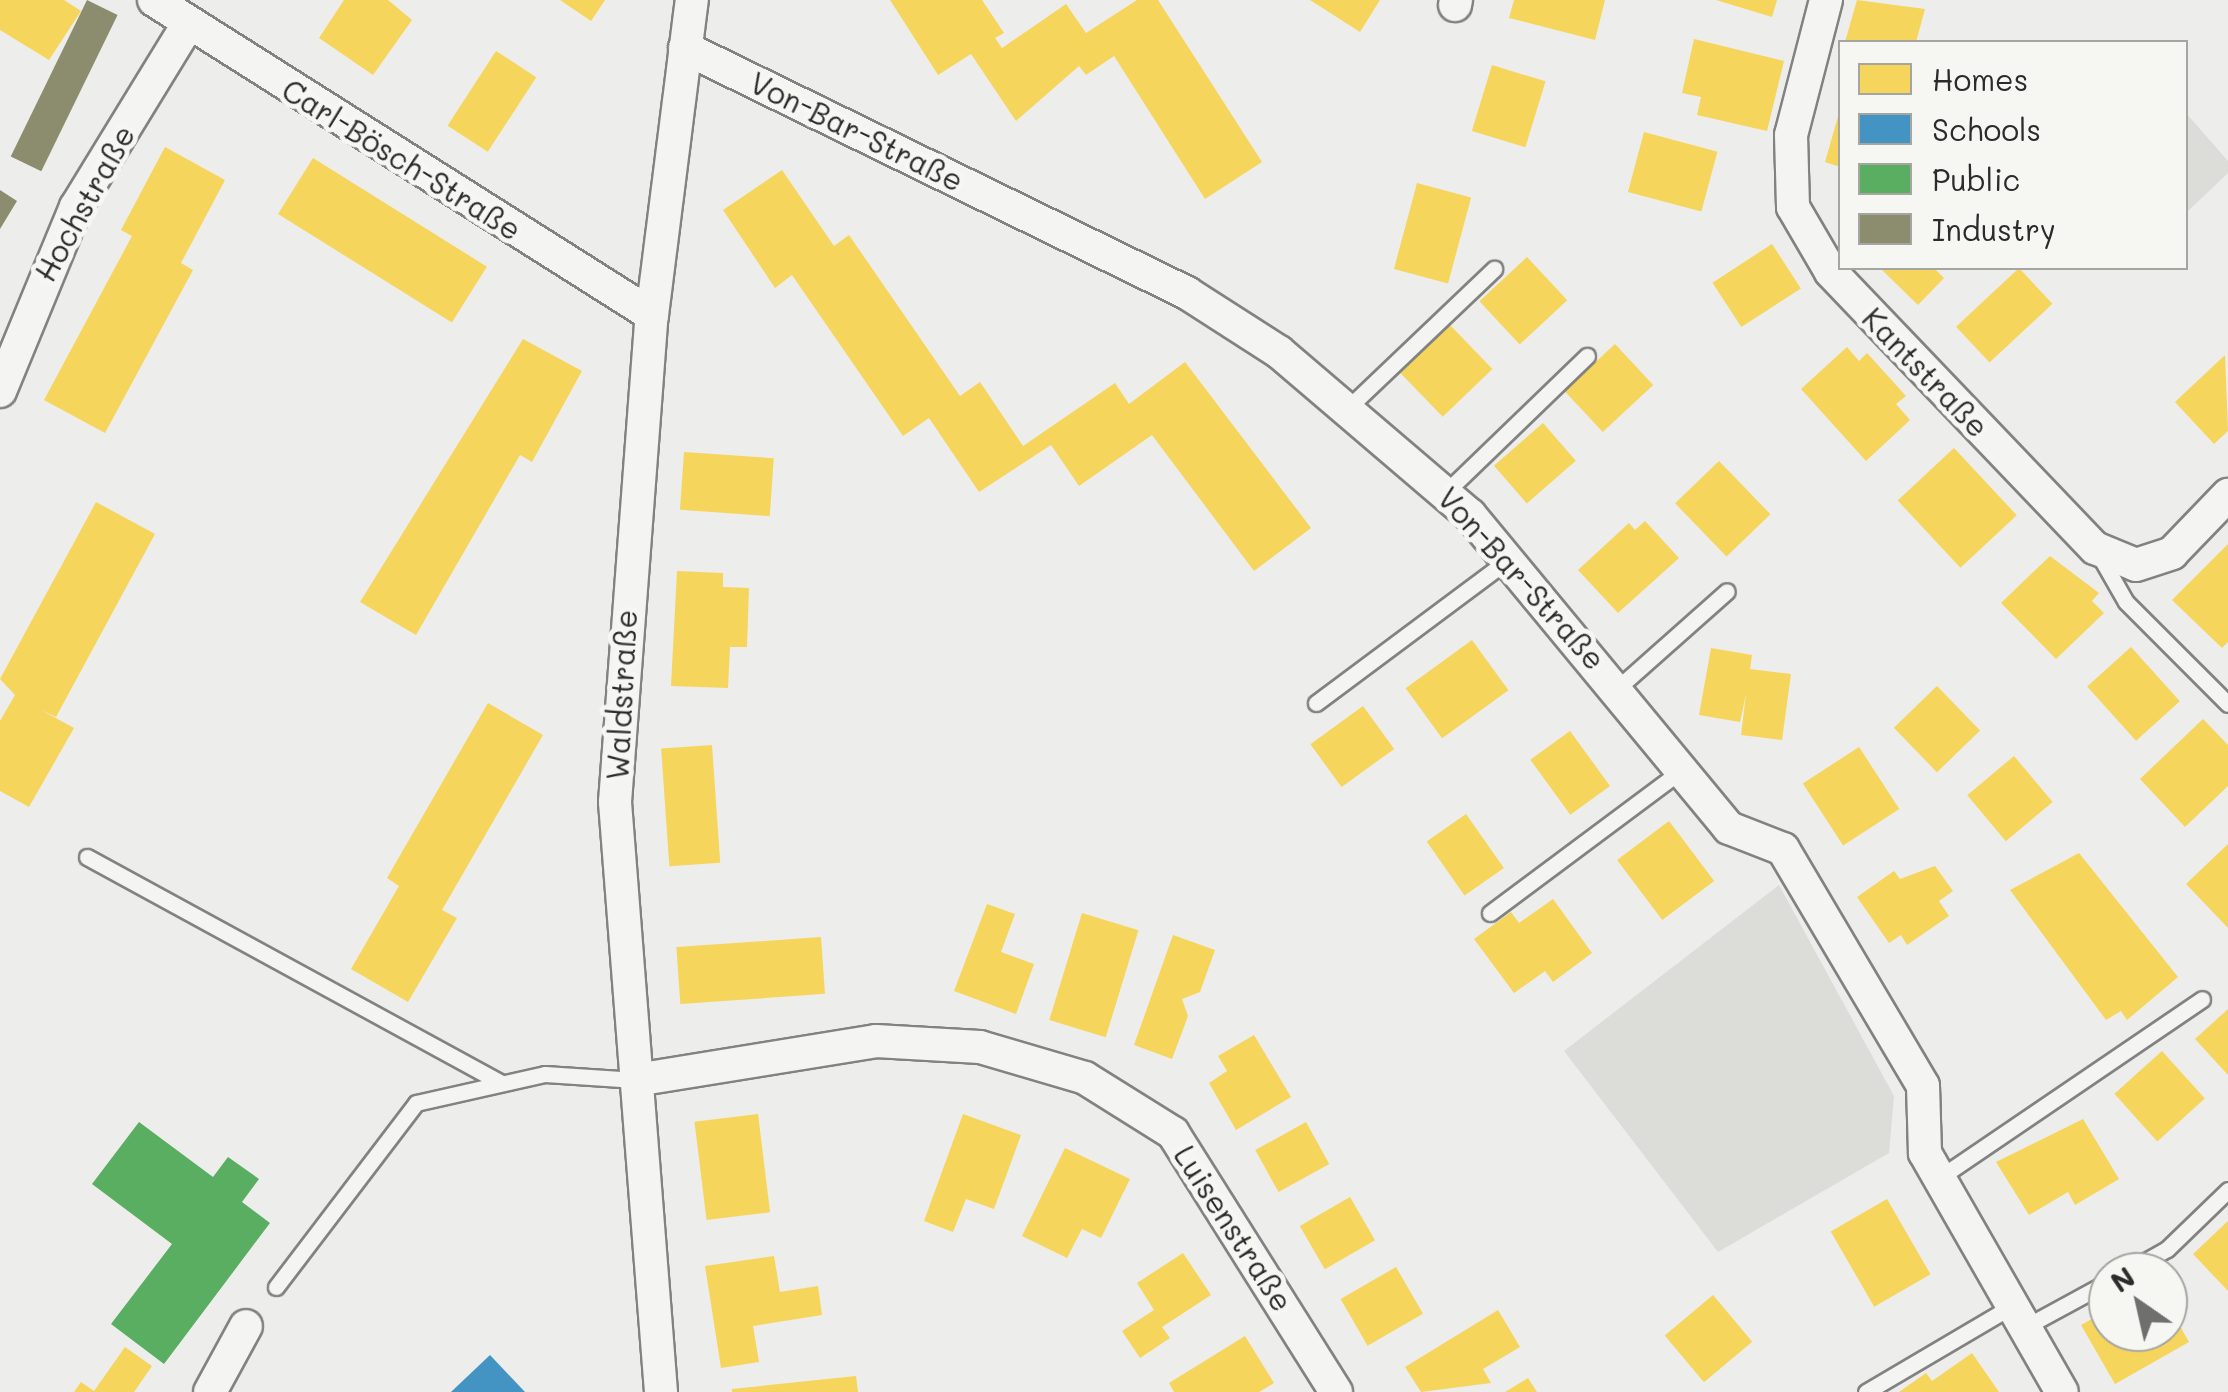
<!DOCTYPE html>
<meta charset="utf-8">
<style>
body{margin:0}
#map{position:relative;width:2228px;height:1392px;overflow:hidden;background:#ededeb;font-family:Mali,sans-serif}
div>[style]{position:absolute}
.green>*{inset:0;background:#dcdcd9}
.homes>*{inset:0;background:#f6d55c;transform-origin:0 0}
.schools>*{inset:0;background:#4393c3}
.public>*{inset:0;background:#5aae61}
.industry>*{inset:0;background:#8c8c6e;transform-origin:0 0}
.roads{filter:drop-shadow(2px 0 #828281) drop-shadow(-2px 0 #828281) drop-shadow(0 2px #828281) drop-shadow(0 -2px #828281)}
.lane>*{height:15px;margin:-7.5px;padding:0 7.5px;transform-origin:7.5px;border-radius:7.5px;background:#f4f4f2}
.street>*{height:32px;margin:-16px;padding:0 16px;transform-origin:16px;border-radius:16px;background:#f4f4f2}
span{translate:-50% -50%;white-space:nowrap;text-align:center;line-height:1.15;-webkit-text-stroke:10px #f6f6f2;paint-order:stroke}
.street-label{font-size:30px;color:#2b2b2b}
.legend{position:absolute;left:1838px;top:40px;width:350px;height:230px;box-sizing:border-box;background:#f6f6f2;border:2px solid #a5a5a2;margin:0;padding:12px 18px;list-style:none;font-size:30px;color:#2b2b2b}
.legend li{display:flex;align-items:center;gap:20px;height:50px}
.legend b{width:50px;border:2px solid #a5a5a2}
.north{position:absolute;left:2088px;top:1252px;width:100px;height:100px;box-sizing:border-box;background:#f6f6f2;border:2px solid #a5a5a2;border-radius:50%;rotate:326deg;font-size:28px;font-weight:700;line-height:40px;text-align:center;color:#2b2b2b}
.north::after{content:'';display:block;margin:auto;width:35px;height:45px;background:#6f6f6e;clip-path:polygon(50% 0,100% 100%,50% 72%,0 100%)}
</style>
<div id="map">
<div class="green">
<i style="clip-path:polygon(2186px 113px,2228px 161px,2228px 173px,2186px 213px)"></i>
<i style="clip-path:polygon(1779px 885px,1894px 1096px,1889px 1153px,1718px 1252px,1564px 1051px)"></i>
</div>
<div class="homes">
<i style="clip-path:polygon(0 0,64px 0,81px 11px,49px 60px,0 30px)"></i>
<i style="clip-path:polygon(344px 0,388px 0,412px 20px,373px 75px,319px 38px)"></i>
<i style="clip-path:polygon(560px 0,605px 0,591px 21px)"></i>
<i style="clip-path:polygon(890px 0,982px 0,1004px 33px,995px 38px,1002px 48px,1066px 4px,1086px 33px,1137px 0,1158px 0,1262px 162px,1205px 199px,1114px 56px,1086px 75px,1079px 66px,1016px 121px,971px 54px,938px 75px)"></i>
<i style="clip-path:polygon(1310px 0,1380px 0,1360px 32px)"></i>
<i style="clip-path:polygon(1514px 0,1605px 0,1595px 40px,1509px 18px)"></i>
<i style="clip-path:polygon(1716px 0,1777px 0,1772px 17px)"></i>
<i style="clip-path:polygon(1857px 0,1925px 9px,1916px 42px,1845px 42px)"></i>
<i style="clip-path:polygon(1694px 39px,1784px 61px,1767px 131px,1697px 115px,1701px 97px,1682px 93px)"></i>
<i style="left:496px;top:51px;width:48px;height:89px;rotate:33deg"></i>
<i style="left:1492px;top:65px;width:56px;height:69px;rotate:17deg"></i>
<i style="clip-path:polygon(1839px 113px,1840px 113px,1840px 167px,1825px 162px)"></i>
<i style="left:1644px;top:132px;width:76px;height:62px;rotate:15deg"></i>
<i style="clip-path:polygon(165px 147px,225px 180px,181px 263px,193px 270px,105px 433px,44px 400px,132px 236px,121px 230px)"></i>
<i style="left:313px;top:158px;width:205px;height:66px;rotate:32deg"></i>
<i style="clip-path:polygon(782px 170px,834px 246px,849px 235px,960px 396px,980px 382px,1023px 446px,1115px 383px,1129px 404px,1185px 362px,1311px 528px,1254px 571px,1152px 435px,1079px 486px,1051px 445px,979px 492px,929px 418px,903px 436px,792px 275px,775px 288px,723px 210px)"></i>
<i style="left:1417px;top:183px;width:56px;height:89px;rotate:15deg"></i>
<i style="left:1772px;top:244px;width:53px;height:71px;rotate:57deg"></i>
<i style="left:1527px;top:257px;width:59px;height:65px;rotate:47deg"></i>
<i style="clip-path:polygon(1880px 268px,1934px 268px,1944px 278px,1918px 305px)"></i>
<i style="left:2019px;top:268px;width:49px;height:86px;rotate:47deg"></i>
<i style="left:1450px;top:325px;width:61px;height:69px;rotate:46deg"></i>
<i style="clip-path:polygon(523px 339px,582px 371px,532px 462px,520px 455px,416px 635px,360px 602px)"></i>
<i style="left:1615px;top:344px;width:56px;height:69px;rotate:47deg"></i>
<i style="clip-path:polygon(1847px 347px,1859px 361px,1867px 353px,1906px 396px,1896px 404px,1910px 420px,1866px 461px,1801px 389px)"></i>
<i style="clip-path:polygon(2225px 355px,2228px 431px,2214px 444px,2175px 402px)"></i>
<i style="left:1543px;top:423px;width:50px;height:65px;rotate:49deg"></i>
<i style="left:1954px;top:448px;width:92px;height:77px;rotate:47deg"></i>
<i style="left:684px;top:452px;width:90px;height:58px;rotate:4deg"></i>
<i style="left:1719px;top:461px;width:74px;height:61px;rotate:46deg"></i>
<i style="clip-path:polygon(96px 502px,155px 534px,56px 717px,41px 710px,74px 728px,29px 807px,0 791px,0 721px,15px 695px,0 679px)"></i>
<i style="clip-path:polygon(1645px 521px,1679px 558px,1618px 613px,1578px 570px,1629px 523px,1635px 530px)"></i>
<i style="clip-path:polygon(2228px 544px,2228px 642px,2222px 648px,2172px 600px)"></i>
<i style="clip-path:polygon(2050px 556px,2099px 593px,2092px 601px,2104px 613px,2056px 659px,2001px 603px)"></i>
<i style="clip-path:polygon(677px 571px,723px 573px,723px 587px,749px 588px,747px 647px,730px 647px,728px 688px,671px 686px)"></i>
<i style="left:1472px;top:640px;width:62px;height:82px;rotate:54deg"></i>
<i style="left:2131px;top:647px;width:73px;height:59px;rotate:48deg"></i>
<i style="clip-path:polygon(1711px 648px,1752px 655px,1750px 669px,1791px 674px,1782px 740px,1741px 735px,1746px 694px,1740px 722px,1699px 715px)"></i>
<i style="left:1937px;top:686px;width:62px;height:60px;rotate:46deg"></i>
<i style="clip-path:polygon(488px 703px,543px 735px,442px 910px,457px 918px,408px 1002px,351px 969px,399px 886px,387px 878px)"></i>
<i style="left:1363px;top:706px;width:53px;height:65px;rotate:54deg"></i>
<i style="clip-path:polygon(2203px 719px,2228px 745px,2228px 786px,2185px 827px,2140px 779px)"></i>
<i style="left:1570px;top:731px;width:68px;height:49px;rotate:54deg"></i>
<i style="left:712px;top:745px;width:118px;height:51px;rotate:86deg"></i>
<i style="left:1859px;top:747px;width:74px;height:67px;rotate:57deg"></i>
<i style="left:2014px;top:756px;width:60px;height:61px;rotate:50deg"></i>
<i style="left:1466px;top:814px;width:66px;height:48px;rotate:55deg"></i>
<i style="left:1669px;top:821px;width:75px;height:65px;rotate:53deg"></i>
<i style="clip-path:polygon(2228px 844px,2228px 928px,2186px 884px)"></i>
<i style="clip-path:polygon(2079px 853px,2178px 977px,2127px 1020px,2121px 1011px,2106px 1020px,2010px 890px)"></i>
<i style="clip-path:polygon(1935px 866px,1953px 891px,1939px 901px,1949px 916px,1907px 945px,1901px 935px,1889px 943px,1857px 897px,1894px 871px,1900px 879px)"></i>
<i style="clip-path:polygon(1553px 899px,1592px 953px,1553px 982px,1545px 971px,1514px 993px,1474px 939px,1511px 912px,1519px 923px)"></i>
<i style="clip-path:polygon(987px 904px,1015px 914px,1001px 952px,1034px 964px,1016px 1014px,954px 991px)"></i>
<i style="left:1082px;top:913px;width:59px;height:112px;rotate:17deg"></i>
<i style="clip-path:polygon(1173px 935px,1215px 950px,1200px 992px,1182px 999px,1188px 1016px,1172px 1059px,1134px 1045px)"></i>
<i style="left:821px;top:937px;width:57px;height:145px;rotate:86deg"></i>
<i style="clip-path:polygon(2228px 1009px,2228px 1075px,2195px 1039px)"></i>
<i style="clip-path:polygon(1254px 1035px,1291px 1097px,1236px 1130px,1209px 1083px,1227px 1071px,1218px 1056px)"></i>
<i style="left:2162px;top:1051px;width:64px;height:64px;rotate:48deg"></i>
<i style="left:758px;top:1114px;width:99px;height:64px;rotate:83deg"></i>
<i style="clip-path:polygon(963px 1114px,1021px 1135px,994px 1209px,966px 1199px,953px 1232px,924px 1221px)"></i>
<i style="clip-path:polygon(2083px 1119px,2119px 1179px,2075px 1205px,2068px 1192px,2029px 1215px,1996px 1162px)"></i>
<i style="left:1306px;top:1122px;width:48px;height:58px;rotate:61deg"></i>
<i style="clip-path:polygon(1065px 1148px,1130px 1179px,1101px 1238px,1082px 1229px,1067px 1258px,1022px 1236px)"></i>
<i style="left:1350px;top:1197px;width:50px;height:58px;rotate:60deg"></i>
<i style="left:1887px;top:1199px;width:87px;height:65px;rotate:60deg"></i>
<i style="clip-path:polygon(2228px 1221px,2228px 1291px,2193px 1254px)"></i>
<i style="clip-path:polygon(1183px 1253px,1211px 1295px,1162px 1327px,1170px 1338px,1140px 1358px,1122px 1331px,1154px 1310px,1137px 1283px)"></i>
<i style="clip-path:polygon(774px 1256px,780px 1292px,818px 1286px,822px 1315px,753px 1326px,759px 1362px,721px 1368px,705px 1266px)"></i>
<i style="left:1396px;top:1267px;width:54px;height:64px;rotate:60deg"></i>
<i style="left:1713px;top:1295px;width:61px;height:63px;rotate:50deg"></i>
<i style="clip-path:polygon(2168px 1305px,2189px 1342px,2115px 1384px,2081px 1325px,2108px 1310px,2108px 1332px,2168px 1332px)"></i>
<i style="clip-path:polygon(1498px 1310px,1520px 1347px,1483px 1369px,1491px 1383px,1421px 1392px,1405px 1367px)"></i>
<i style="clip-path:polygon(1245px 1336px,1274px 1383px,1259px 1392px,1174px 1392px,1169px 1383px)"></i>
<i style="clip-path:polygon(125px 1347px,152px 1366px,134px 1392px,74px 1392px,81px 1382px,94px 1391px)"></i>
<i style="clip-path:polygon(1972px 1353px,1999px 1392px,1899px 1392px,1926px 1373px,1932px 1381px)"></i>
<i style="clip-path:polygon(856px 1376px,858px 1392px,732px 1392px,732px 1389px)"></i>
<i style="clip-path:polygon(1528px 1378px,1537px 1392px,1505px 1392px)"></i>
</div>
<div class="schools">
<i style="clip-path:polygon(490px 1355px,525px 1392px,451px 1392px)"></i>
</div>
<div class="public">
<i style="clip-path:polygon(139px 1122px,213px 1177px,228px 1157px,259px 1179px,242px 1202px,270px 1223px,164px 1364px,111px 1324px,172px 1244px,92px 1184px)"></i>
</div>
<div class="industry">
<i style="left:87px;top:0;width:34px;height:174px;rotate:26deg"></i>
<i style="clip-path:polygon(0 190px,17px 201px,0 229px)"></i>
</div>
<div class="roads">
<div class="lane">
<i style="left:1348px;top:408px;width:202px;rotate:-43.6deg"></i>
<i style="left:1446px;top:492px;width:196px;rotate:-44deg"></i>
<i style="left:2098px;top:553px;width:56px;rotate:60.3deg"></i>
<i style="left:2126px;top:602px;width:144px;rotate:45deg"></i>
<i style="left:1619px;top:687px;width:144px;rotate:-41.6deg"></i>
<i style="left:1316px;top:703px;width:241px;rotate:-36.7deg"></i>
<i style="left:87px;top:857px;width:470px;rotate:28.6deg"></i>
<i style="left:1490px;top:913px;width:241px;rotate:-36.7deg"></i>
<i style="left:1939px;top:1178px;width:318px;rotate:-34.2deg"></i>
<i style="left:2126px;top:1272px;width:47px;rotate:-29.3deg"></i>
<i style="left:2167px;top:1249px;width:85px;rotate:-44deg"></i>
<i style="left:276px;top:1287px;width:231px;rotate:-52.7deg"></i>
<i style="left:416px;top:1103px;width:132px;rotate:-12.7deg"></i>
<i style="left:545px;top:1074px;width:91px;rotate:3.8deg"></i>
<i style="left:2025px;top:1327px;width:94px;rotate:-28.5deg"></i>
<i style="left:1866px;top:1392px;width:169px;rotate:-30.5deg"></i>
</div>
<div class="street">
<i style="left:154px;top:0;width:589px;rotate:32.31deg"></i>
<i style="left:1826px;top:0;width:139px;rotate:104.5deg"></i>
<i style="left:1791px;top:135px;width:72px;rotate:88.4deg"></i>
<i style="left:1793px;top:207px;width:75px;rotate:59.7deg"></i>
<i style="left:1831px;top:272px;width:382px;rotate:46.3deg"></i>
<i style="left:2095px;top:548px;width:44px;rotate:22.5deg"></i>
<i style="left:2136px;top:565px;width:38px;rotate:-18deg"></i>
<i style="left:2172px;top:553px;width:81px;rotate:-46deg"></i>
<i style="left:1455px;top:5px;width:5px;rotate:-79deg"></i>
<i style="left:685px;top:48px;width:559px;rotate:26.01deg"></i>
<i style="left:1187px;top:293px;width:109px;rotate:32.7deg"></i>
<i style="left:1279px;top:352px;width:251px;rotate:40.5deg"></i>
<i style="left:1470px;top:515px;width:406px;rotate:50.4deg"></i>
<i style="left:1729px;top:828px;width:58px;rotate:21.3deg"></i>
<i style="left:1783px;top:849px;width:275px;rotate:59.4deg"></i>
<i style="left:1923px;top:1086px;width:67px;rotate:88.3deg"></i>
<i style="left:1925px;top:1153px;width:275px;rotate:60.2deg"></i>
<i style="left:0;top:391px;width:199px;rotate:-67.6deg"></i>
<i style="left:76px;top:207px;width:215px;rotate:-58.5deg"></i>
<i style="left:636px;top:1080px;width:243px;rotate:-9.2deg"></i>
<i style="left:876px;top:1041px;width:104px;rotate:3.3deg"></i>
<i style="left:980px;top:1047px;width:109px;rotate:16.4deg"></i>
<i style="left:1085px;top:1078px;width:104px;rotate:32deg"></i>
<i style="left:1173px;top:1133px;width:306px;rotate:57.8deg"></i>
<i style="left:210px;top:1392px;width:75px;rotate:-61.4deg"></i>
<i style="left:661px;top:1392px;width:592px;rotate:-94.46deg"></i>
<i style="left:615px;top:802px;width:488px;rotate:-85.7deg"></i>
<i style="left:652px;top:315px;width:318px;rotate:-82.8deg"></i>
</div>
</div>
<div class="street-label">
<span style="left:857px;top:131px;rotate:26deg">Von-Bar-Straße</span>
<span style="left:402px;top:159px;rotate:32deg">Carl-Bösch-Straße</span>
<span style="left:84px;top:203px;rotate:-61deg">Hochstraße</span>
<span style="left:1926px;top:372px;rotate:46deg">Kantstraße</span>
<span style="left:1522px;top:578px;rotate:48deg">Von-Bar-Straße</span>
<span style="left:621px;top:695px;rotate:-87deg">Waldstraße</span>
<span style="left:1234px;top:1228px;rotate:57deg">Luisenstraße</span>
</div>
<ul class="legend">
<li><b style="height:28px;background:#f6d55c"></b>Homes</li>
<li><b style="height:28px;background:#4393c3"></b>Schools</li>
<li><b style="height:28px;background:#5aae61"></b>Public</li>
<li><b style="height:28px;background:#8c8c6e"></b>Industry</li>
</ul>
<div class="north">N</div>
</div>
